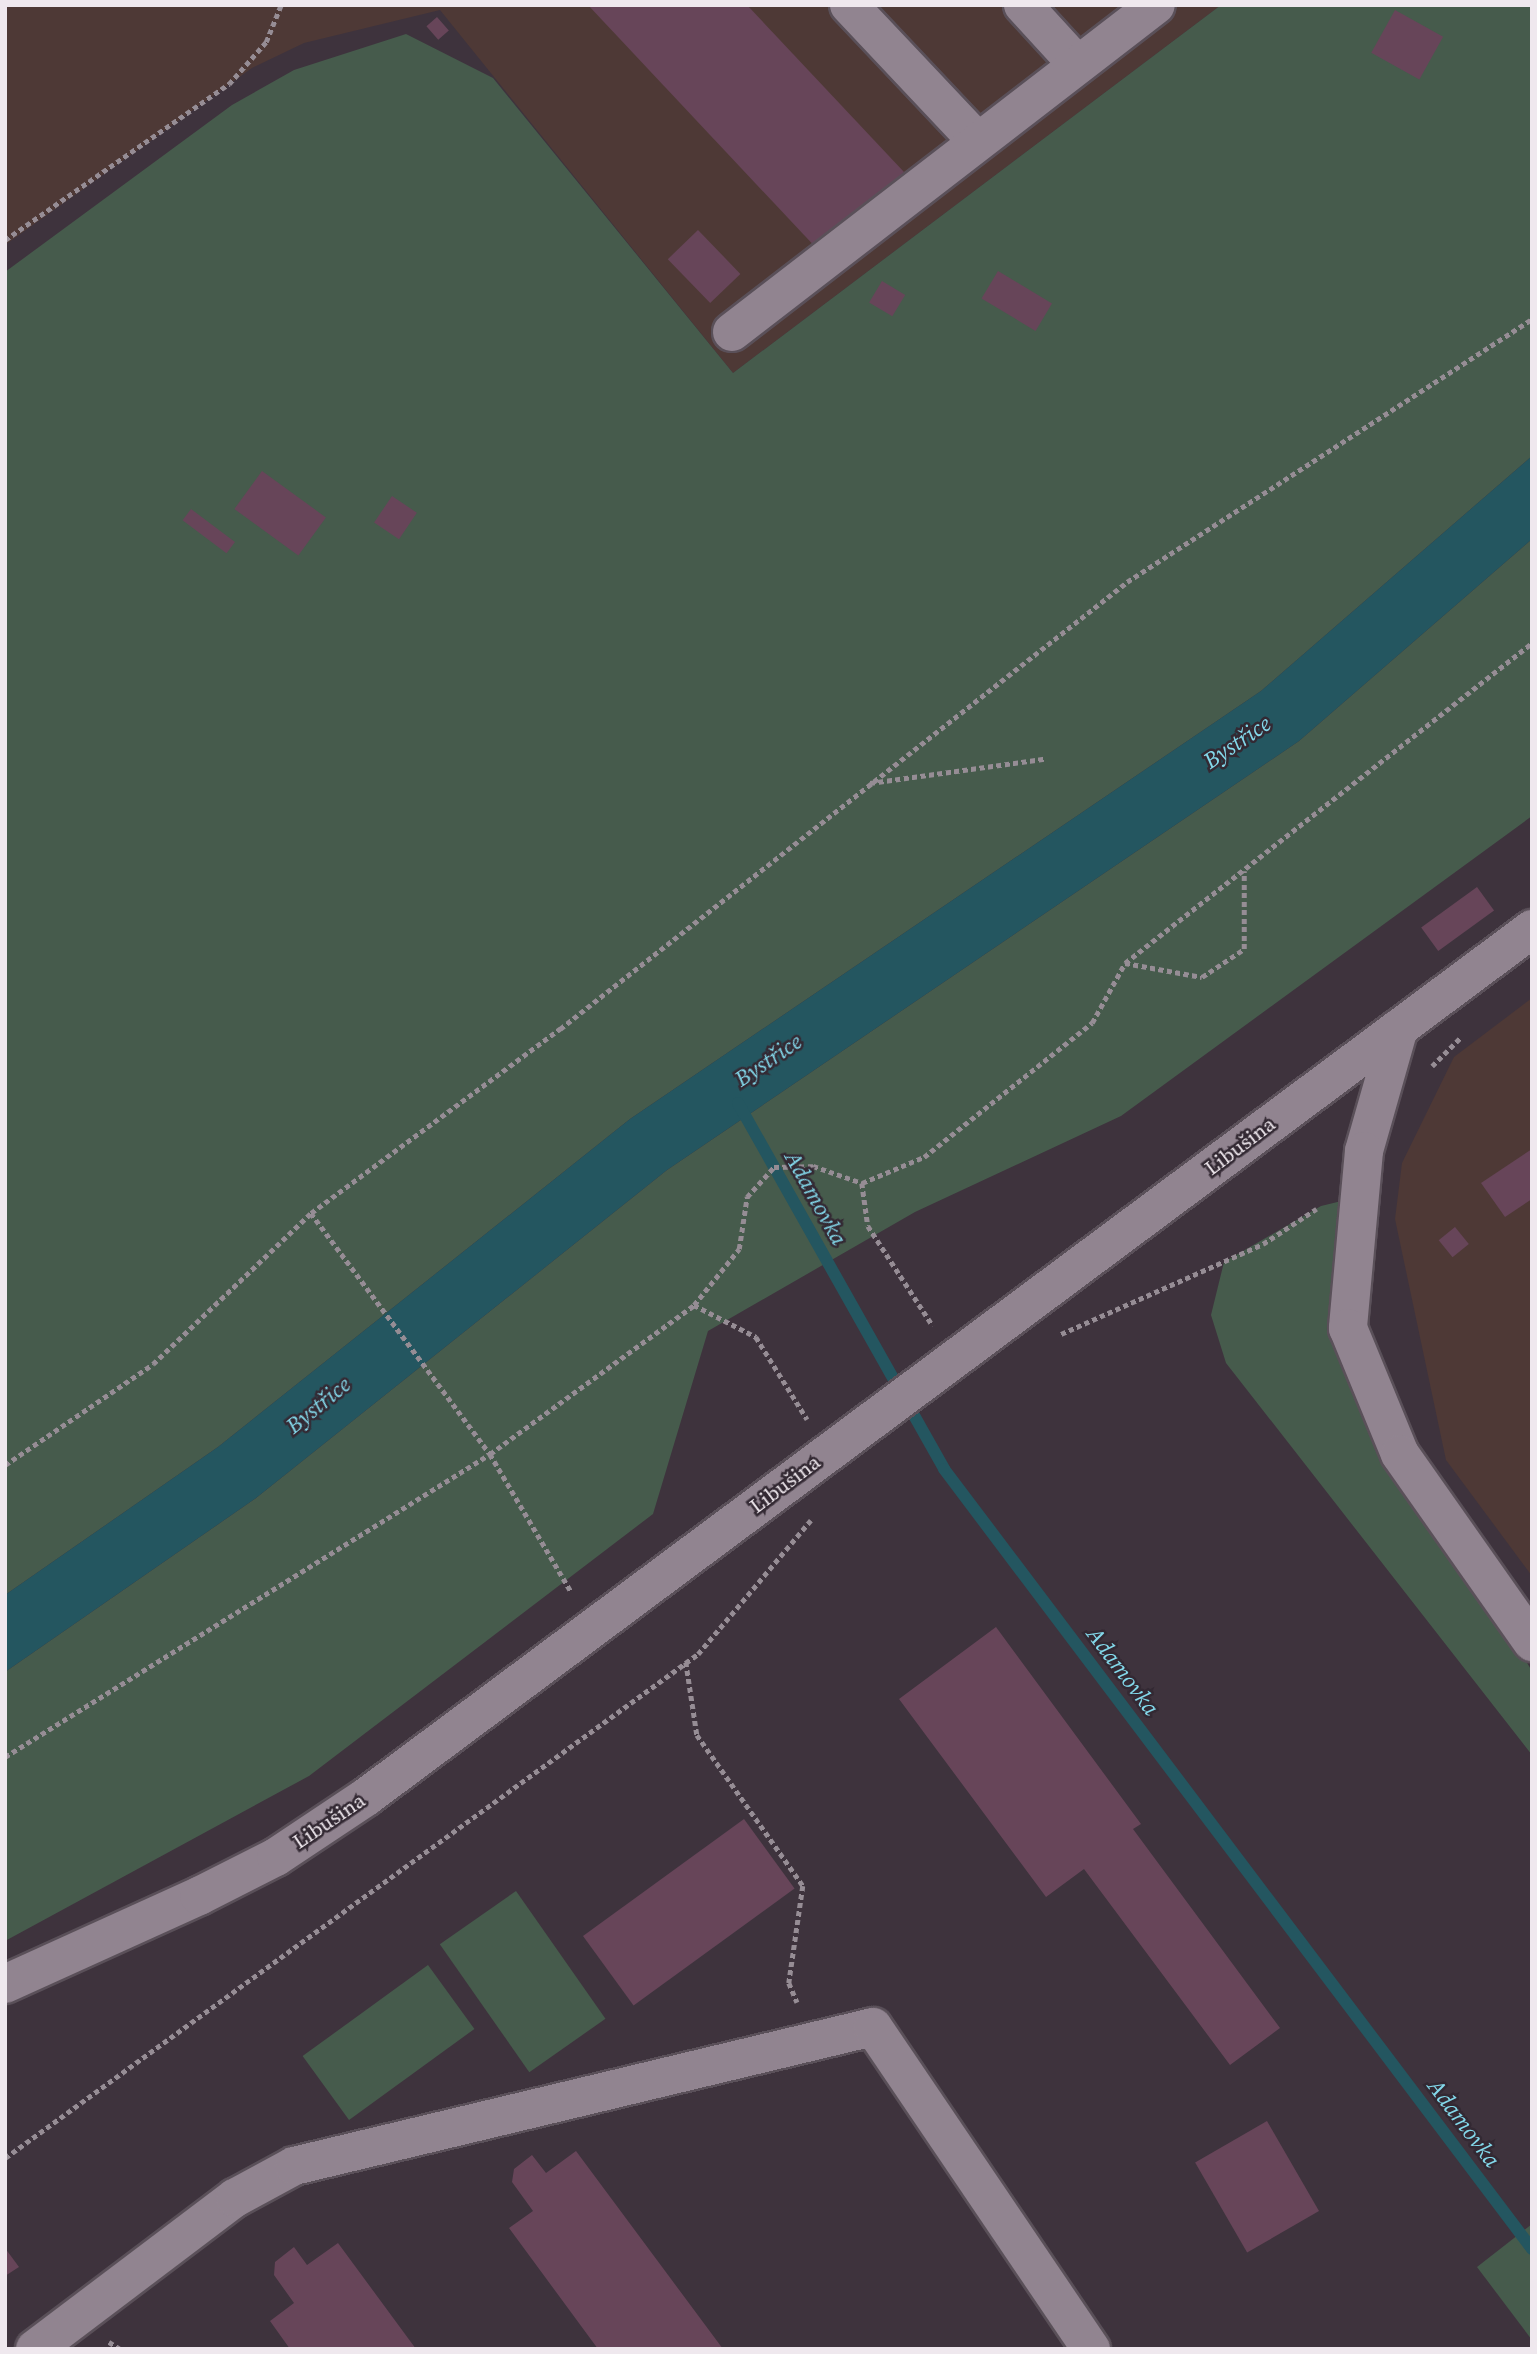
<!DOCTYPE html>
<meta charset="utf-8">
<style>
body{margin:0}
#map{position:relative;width:1537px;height:2354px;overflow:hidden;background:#3e333d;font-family:"Source Serif 4",serif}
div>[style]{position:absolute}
.industrial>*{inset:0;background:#4e3936}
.green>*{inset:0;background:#465b4c;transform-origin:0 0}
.water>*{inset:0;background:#245660}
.stream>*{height:12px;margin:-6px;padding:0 6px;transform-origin:6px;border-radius:6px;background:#245660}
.building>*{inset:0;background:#674559;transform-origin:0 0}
.path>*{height:4.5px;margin-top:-2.25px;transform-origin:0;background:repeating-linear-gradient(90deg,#968d95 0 5px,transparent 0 8.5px)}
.roads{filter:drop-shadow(2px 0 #5a5059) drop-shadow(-2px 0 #5a5059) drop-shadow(0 2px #5a5059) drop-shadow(0 -2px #5a5059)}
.minor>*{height:38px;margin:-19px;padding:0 19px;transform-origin:19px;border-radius:19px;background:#918490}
span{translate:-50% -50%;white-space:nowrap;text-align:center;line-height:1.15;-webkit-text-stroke:5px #332933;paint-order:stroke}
.street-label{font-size:21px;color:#efe8ee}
.water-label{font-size:23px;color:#83d8ea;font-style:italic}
.frame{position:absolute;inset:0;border:7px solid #efe8ee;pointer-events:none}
</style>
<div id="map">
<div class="industrial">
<i style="clip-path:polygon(5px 5px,1221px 5px,733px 373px,440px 10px,304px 43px,252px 68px,5px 245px)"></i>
<i style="clip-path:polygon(1532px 998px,1532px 1576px,1446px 1460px,1395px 1219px,1402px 1163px,1454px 1057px)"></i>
</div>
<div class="green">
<i style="clip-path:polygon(1221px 5px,1532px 5px,1532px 456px,1261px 691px,630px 1119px,218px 1447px,5px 1595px,5px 272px,232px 105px,294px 70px,406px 34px,493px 78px,733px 373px)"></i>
<i style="clip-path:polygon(1532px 539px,1532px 816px,1121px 1116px,915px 1212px,708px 1331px,653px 1514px,309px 1776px,5px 1941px,5px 1672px,256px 1498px,667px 1170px,1299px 741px)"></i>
<i style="clip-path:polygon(1358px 1197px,1348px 1328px,1400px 1454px,1532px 1671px,1532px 1755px,1226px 1363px,1211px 1315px,1224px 1262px,1321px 1206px)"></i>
<i style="left:516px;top:1891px;width:156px;height:93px;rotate:55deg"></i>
<i style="left:428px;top:1965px;width:79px;height:155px;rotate:54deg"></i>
<i style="clip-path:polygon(1532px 2224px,1532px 2340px,1477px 2267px)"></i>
</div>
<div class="water">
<i style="clip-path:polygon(1532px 456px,1532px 539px,1299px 741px,667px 1170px,256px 1498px,5px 1672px,5px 1595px,218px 1447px,630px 1119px,1261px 691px)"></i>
</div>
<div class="stream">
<i style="left:738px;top:1103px;width:420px;rotate:60.6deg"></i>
<i style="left:944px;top:1469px;width:977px;rotate:52.99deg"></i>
</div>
<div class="building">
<i style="clip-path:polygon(588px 5px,747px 5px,904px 172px,820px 252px)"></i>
<i style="left:1395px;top:10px;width:55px;height:49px;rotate:29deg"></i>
<i style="left:437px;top:17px;width:18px;height:14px;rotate:49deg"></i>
<i style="left:698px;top:230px;width:61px;height:42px;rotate:46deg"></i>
<i style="left:998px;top:271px;width:63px;height:32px;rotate:31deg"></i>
<i style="left:882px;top:281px;width:27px;height:25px;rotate:31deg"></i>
<i style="left:262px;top:471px;width:79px;height:47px;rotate:36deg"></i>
<i style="left:392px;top:496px;width:30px;height:32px;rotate:34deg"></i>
<i style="left:191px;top:509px;width:55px;height:14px;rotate:37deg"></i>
<i style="left:1477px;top:887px;width:29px;height:69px;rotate:54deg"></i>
<i style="clip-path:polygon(1532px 1149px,1532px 1199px,1505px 1217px,1481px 1183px)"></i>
<i style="left:1455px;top:1227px;width:22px;height:21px;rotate:51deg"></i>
<i style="clip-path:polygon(996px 1627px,1141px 1824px,1133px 1829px,1280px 2028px,1230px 2065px,1084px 1869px,1046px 1897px,899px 1699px)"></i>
<i style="left:744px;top:1819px;width:86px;height:199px;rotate:54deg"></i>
<i style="left:1267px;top:2121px;width:104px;height:83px;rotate:60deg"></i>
<i style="clip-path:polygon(576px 2151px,723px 2349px,598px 2349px,509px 2228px,533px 2211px,512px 2182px,514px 2169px,532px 2155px,546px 2173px)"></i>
<i style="clip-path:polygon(338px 2243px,416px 2349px,290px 2349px,270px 2321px,294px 2303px,274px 2275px,275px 2262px,294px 2247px,307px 2265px)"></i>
<i style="clip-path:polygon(5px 2248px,19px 2267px,5px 2276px)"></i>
</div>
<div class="path">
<i style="left:5px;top:240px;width:273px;rotate:-34.9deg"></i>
<i style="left:229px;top:84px;width:56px;rotate:-48.6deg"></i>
<i style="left:266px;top:42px;width:40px;rotate:-68deg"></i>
<i style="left:870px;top:783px;width:176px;rotate:-7.9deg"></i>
<i style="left:1125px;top:963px;width:78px;rotate:10.3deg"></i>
<i style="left:1202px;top:977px;width:50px;rotate:-33.7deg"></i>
<i style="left:1244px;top:949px;width:78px;rotate:-90deg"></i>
<i style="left:1432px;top:1066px;width:41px;rotate:-45deg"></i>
<i style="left:862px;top:1183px;width:43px;rotate:82.1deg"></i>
<i style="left:868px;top:1226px;width:119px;rotate:57deg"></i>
<i style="left:311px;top:1213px;width:300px;rotate:53.4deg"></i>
<i style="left:490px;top:1454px;width:161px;rotate:59.5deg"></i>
<i style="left:694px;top:1305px;width:70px;rotate:27.3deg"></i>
<i style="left:756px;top:1337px;width:97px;rotate:58.1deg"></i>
<i style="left:1061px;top:1334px;width:221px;rotate:-24deg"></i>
<i style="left:1263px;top:1244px;width:64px;rotate:-33.4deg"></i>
<i style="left:5px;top:1465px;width:179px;rotate:-34.3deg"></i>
<i style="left:153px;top:1364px;width:219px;rotate:-43.7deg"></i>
<i style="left:311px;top:1213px;width:310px;rotate:-36.5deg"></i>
<i style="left:560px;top:1029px;width:722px;rotate:-38.25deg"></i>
<i style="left:1127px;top:582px;width:483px;rotate:-33deg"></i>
<i style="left:686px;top:1662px;width:74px;rotate:81.4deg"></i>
<i style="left:697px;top:1735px;width:184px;rotate:54.9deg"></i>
<i style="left:803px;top:1886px;width:98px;rotate:98.2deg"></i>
<i style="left:789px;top:1983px;width:21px;rotate:67deg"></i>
<i style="left:5px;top:1757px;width:572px;rotate:-31.99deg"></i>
<i style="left:490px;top:1454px;width:253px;rotate:-36.1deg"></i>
<i style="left:694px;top:1305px;width:72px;rotate:-51.2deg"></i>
<i style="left:739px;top:1249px;width:53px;rotate:-81.3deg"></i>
<i style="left:747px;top:1197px;width:40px;rotate:-48deg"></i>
<i style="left:774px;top:1167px;width:39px;rotate:-1deg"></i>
<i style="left:813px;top:1166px;width:52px;rotate:19.1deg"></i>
<i style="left:862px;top:1183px;width:67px;rotate:-22.8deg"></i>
<i style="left:924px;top:1157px;width:215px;rotate:-38.6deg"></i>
<i style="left:1092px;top:1023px;width:68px;rotate:-61.2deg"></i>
<i style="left:1125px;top:963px;width:518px;rotate:-38.18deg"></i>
<i style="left:5px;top:2158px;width:857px;rotate:-36.03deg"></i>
<i style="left:698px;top:1654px;width:175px;rotate:-49.9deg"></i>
<i style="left:109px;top:2342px;width:13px;rotate:32deg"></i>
</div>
<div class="roads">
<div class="minor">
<i style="left:849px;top:5px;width:185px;rotate:46.7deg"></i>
<i style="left:1023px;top:5px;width:81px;rotate:47.5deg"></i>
<i style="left:732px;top:332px;width:535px;rotate:-37.64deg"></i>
<i style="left:1399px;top:1028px;width:128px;rotate:105.9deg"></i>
<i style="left:1364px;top:1151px;width:178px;rotate:95.2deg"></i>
<i style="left:1348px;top:1328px;width:136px;rotate:67.6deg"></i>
<i style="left:1400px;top:1454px;width:230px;rotate:54.9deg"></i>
<i style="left:5px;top:1984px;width:213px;rotate:-24.4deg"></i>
<i style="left:199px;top:1896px;width:86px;rotate:-26.9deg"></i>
<i style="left:276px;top:1857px;width:108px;rotate:-33.7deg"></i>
<i style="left:366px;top:1797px;width:1454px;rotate:-36.66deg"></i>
<i style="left:35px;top:2349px;width:251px;rotate:-37.1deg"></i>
<i style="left:235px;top:2198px;width:67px;rotate:-28.5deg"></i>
<i style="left:294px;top:2166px;width:595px;rotate:-13.5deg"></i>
<i style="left:873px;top:2027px;width:389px;rotate:55.9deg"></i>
</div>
</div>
<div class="street-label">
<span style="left:1240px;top:1146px;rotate:-37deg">Libušina</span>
<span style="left:785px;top:1484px;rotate:-37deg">Libušina</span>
<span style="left:329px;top:1821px;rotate:-34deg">Libušina</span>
</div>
<div class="water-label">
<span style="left:1237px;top:742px;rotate:-34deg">Bystřice</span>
<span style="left:768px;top:1060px;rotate:-34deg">Bystřice</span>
<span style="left:816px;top:1198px;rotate:61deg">Adamovka</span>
<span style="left:318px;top:1405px;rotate:-39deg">Bystřice</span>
<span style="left:1123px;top:1671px;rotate:53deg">Adamovka</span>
<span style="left:1464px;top:2123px;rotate:53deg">Adamovka</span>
</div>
<div class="frame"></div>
</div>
